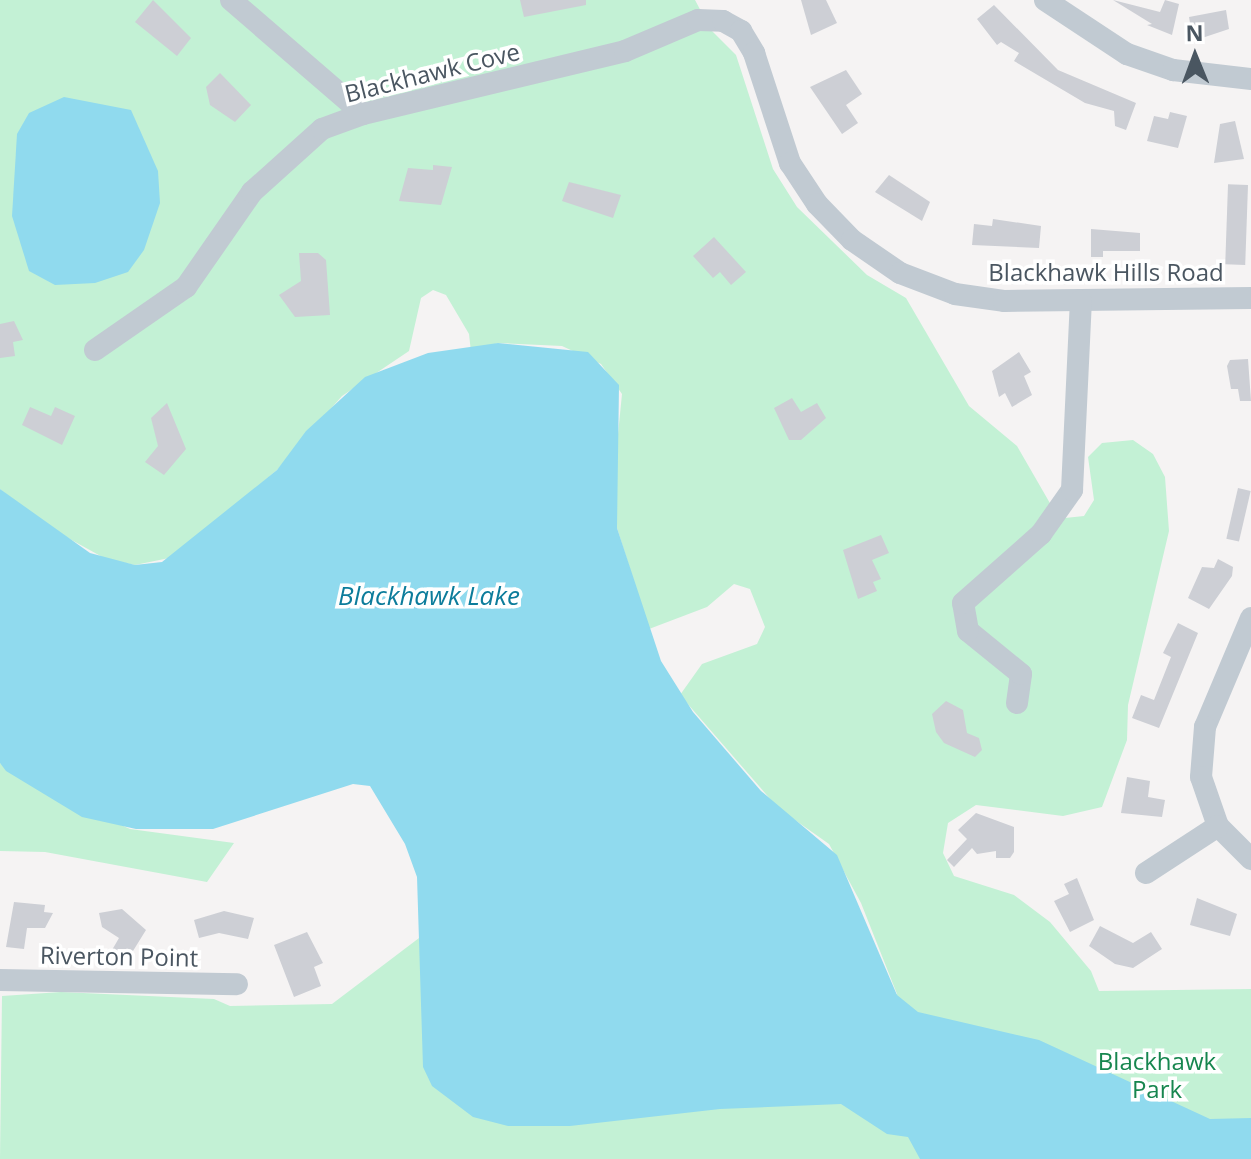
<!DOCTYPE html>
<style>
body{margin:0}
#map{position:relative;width:1251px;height:1159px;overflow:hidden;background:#f5f3f3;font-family:"Open Sans",sans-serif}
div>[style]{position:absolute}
.green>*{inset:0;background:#c3f1d5}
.water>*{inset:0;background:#90daee}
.building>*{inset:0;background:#cdcfd5;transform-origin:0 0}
.minor>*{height:22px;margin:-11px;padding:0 11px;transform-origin:11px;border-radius:11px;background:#c1cad2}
span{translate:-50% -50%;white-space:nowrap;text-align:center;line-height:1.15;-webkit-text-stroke:7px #fff;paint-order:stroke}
.street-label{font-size:24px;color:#4a5661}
.park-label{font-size:24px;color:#17864f}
.water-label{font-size:26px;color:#0c7c9b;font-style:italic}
.north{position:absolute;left:1155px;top:16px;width:80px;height:80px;-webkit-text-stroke:6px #fff;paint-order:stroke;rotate:359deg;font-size:22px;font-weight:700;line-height:32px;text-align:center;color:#4a5661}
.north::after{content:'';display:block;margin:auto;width:28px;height:36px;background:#4a5661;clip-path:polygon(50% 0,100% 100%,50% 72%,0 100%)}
</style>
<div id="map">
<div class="green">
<i style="clip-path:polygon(0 0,695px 0,711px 30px,736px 55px,773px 169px,797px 207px,867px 275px,906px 298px,969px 406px,1017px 446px,1051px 505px,1065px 518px,1084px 516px,1094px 500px,1088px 457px,1102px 443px,1133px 440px,1153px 454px,1165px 477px,1169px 531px,1128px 705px,1127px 740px,1102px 807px,1063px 816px,976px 805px,948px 823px,943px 853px,954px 876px,1014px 895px,1050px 922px,1091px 971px,1099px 991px,1251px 989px,1251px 1159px,0 1159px,2px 996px,61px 992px,214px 999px,230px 1006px,332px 1004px,423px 935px,424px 1002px,897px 994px,861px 903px,829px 844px,778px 808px,680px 695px,702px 664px,757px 644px,765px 627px,750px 589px,734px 584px,707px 607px,649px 629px,617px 528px,613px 484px,622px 394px,601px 364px,562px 346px,498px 343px,471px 352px,469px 334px,446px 295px,433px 290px,421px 298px,409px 351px,342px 396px,277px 470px,174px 557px,135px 565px,106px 559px,39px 522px,0 489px)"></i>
<i style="clip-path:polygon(0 763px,32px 785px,130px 829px,234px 843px,207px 882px,45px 852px,0 851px)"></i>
</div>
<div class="water">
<i style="clip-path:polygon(64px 97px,131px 110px,158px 171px,160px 203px,144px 250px,128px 272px,95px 283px,55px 285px,29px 271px,12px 216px,17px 134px,29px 113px)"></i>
<i style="clip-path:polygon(498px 343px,588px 352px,619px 385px,617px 528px,661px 661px,693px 712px,761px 791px,837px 855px,897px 995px,918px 1012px,1039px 1040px,1210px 1119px,1251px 1118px,1251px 1159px,920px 1159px,908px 1137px,887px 1134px,841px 1104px,720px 1109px,570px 1126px,508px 1126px,473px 1117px,432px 1086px,423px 1067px,417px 877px,405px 844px,370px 786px,353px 784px,213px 829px,136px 829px,82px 817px,6px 771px,0 763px,0 489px,90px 553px,135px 565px,162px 562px,277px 470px,306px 431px,365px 377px,428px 353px)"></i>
</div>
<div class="building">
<i style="clip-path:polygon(153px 0,191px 38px,177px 56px,135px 22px)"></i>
<i style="clip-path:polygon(520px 0,586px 0,586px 5px,524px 17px)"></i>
<i style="clip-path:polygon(801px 0,826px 0,837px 23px,811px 35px)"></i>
<i style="clip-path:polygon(1113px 0,1160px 12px,1165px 0,1179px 4px,1172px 35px,1147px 25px,1152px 24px)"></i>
<i style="clip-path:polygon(994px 5px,1058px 70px,1136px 103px,1126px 130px,1115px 126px,1114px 111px,1085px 103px,1014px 61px,1019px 53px,1001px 42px,997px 45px,977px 19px)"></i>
<i style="clip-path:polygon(1226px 10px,1229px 29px,1193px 41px,1189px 17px)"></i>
<i style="clip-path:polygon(846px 70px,862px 94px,846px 105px,858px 123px,842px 134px,810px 87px)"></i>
<i style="clip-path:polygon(220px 73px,251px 105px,235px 122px,210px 105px,206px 87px)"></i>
<i style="clip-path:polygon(1170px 112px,1187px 116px,1178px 148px,1147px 141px,1154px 116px,1168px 119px)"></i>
<i style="clip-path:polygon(1235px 121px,1244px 159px,1214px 163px,1220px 124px)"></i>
<i style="clip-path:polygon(433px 165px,452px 167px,441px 205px,399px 201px,408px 168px,433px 170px)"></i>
<i style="clip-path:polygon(889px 175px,930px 202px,922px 221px,875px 192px)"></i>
<i style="clip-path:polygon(569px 182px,621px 195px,613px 218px,562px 201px)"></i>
<i style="left:1248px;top:185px;width:80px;height:20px;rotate:92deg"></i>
<i style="clip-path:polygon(993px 219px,1041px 226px,1039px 248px,972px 245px,974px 224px,992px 226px)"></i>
<i style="clip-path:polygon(1091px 229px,1140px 233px,1140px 251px,1103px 251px,1103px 257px,1091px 257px)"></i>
<i style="clip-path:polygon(714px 237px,746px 272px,731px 285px,720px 272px,713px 278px,693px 256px)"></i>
<i style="clip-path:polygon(299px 253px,318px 253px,326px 260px,330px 315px,295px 317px,279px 295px,301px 281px)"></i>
<i style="clip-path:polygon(14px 321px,23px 340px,13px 342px,15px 356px,0 358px,0 324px)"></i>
<i style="clip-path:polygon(1019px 352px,1031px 372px,1024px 376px,1032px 395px,1012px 407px,1005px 393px,999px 397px,992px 371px)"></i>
<i style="clip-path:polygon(1248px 359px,1251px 401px,1240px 401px,1238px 389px,1231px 389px,1227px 366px,1230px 360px)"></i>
<i style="clip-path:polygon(792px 398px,801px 412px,817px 403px,826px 418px,801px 440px,789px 440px,774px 408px)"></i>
<i style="clip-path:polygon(167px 403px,186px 449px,164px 475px,145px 462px,158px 446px,151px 418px)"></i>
<i style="clip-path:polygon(30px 407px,51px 416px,55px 407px,75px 416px,62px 445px,22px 425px)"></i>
<i style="left:1238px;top:488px;width:13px;height:52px;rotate:13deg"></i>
<i style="clip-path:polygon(881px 535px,889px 553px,872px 560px,881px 579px,873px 582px,877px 591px,858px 599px,843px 550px)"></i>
<i style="clip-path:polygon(1218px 559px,1233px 567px,1232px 576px,1209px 609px,1188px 598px,1202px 567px,1214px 568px)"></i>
<i style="clip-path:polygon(1178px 623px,1198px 633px,1159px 728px,1132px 718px,1141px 695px,1154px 700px,1171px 657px,1163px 653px)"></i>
<i style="clip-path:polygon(946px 701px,963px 710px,967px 733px,979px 738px,982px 750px,975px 757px,944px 743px,936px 732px,932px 714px)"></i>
<i style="clip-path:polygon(1127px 777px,1150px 781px,1148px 797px,1165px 800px,1162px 817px,1121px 813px)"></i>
<i style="clip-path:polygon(976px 813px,1014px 827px,1014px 852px,1010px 858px,996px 858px,996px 851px,977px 854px,972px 848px,954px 867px,947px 860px,967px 839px,958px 830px)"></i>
<i style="clip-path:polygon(1077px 878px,1094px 920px,1070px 932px,1054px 901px,1069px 894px,1064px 884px)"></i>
<i style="clip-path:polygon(1197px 898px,1237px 914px,1230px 936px,1190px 925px)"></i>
<i style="clip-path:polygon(14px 902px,45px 905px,44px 912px,53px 913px,45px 928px,27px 928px,24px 949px,6px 947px)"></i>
<i style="clip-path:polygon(122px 909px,146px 930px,128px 959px,112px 950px,119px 938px,102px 927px,99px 913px)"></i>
<i style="clip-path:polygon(224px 911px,254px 918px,248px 939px,219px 933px,199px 938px,194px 920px)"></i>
<i style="clip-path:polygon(1100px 926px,1133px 943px,1151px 932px,1162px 949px,1133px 968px,1115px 964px,1089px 946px)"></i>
<i style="clip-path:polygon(307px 932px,323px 963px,314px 967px,321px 986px,294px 997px,274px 945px)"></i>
</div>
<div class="minor">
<i style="left:231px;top:0;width:174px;rotate:40.8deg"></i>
<i style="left:1045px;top:0;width:98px;rotate:33.4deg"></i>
<i style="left:1127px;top:54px;width:49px;rotate:19.2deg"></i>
<i style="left:1173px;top:70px;width:79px;rotate:6.6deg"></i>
<i style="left:95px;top:350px;width:111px;rotate:-34.7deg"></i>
<i style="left:186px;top:287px;width:116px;rotate:-55.2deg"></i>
<i style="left:252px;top:192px;width:94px;rotate:-42deg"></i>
<i style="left:322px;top:129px;width:44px;rotate:-20.1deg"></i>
<i style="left:363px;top:114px;width:269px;rotate:-13.5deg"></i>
<i style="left:625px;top:51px;width:79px;rotate:-23deg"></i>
<i style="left:698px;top:20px;width:25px;rotate:2deg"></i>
<i style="left:723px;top:21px;width:21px;rotate:29deg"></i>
<i style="left:741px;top:31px;width:26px;rotate:59deg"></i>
<i style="left:754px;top:53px;width:116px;rotate:71.9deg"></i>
<i style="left:790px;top:163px;width:49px;rotate:56.6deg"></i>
<i style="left:817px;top:204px;width:50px;rotate:45.8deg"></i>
<i style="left:852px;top:240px;width:58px;rotate:34.5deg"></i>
<i style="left:900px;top:273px;width:59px;rotate:20.9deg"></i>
<i style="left:955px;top:294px;width:49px;rotate:8.1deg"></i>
<i style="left:1004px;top:301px;width:247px;rotate:-0.7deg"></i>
<i style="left:1251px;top:618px;width:118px;rotate:112.9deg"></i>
<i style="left:1205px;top:727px;width:50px;rotate:94.6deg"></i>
<i style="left:1201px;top:777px;width:52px;rotate:70.9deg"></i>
<i style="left:1218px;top:826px;width:47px;rotate:45deg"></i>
<i style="left:1017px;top:703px;width:29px;rotate:-82deg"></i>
<i style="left:1021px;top:674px;width:68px;rotate:-140.9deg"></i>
<i style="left:968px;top:631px;width:28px;rotate:-100deg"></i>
<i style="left:963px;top:603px;width:104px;rotate:-41.5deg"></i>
<i style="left:1041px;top:534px;width:54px;rotate:-54.8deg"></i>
<i style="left:1072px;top:490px;width:189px;rotate:-87.3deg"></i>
<i style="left:1146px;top:873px;width:86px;rotate:-33.1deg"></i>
<i style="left:0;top:980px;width:237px;rotate:1deg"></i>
</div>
<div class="street-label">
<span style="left:432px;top:72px;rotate:-14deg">Blackhawk Cove</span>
<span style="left:1106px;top:272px">Blackhawk Hills Road</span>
<span style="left:119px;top:956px;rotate:1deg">Riverton Point</span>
</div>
<div class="park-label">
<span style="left:1157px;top:1075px">Blackhawk<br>Park</span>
</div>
<div class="water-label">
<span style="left:429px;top:596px">Blackhawk Lake</span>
</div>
<div class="north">N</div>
</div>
